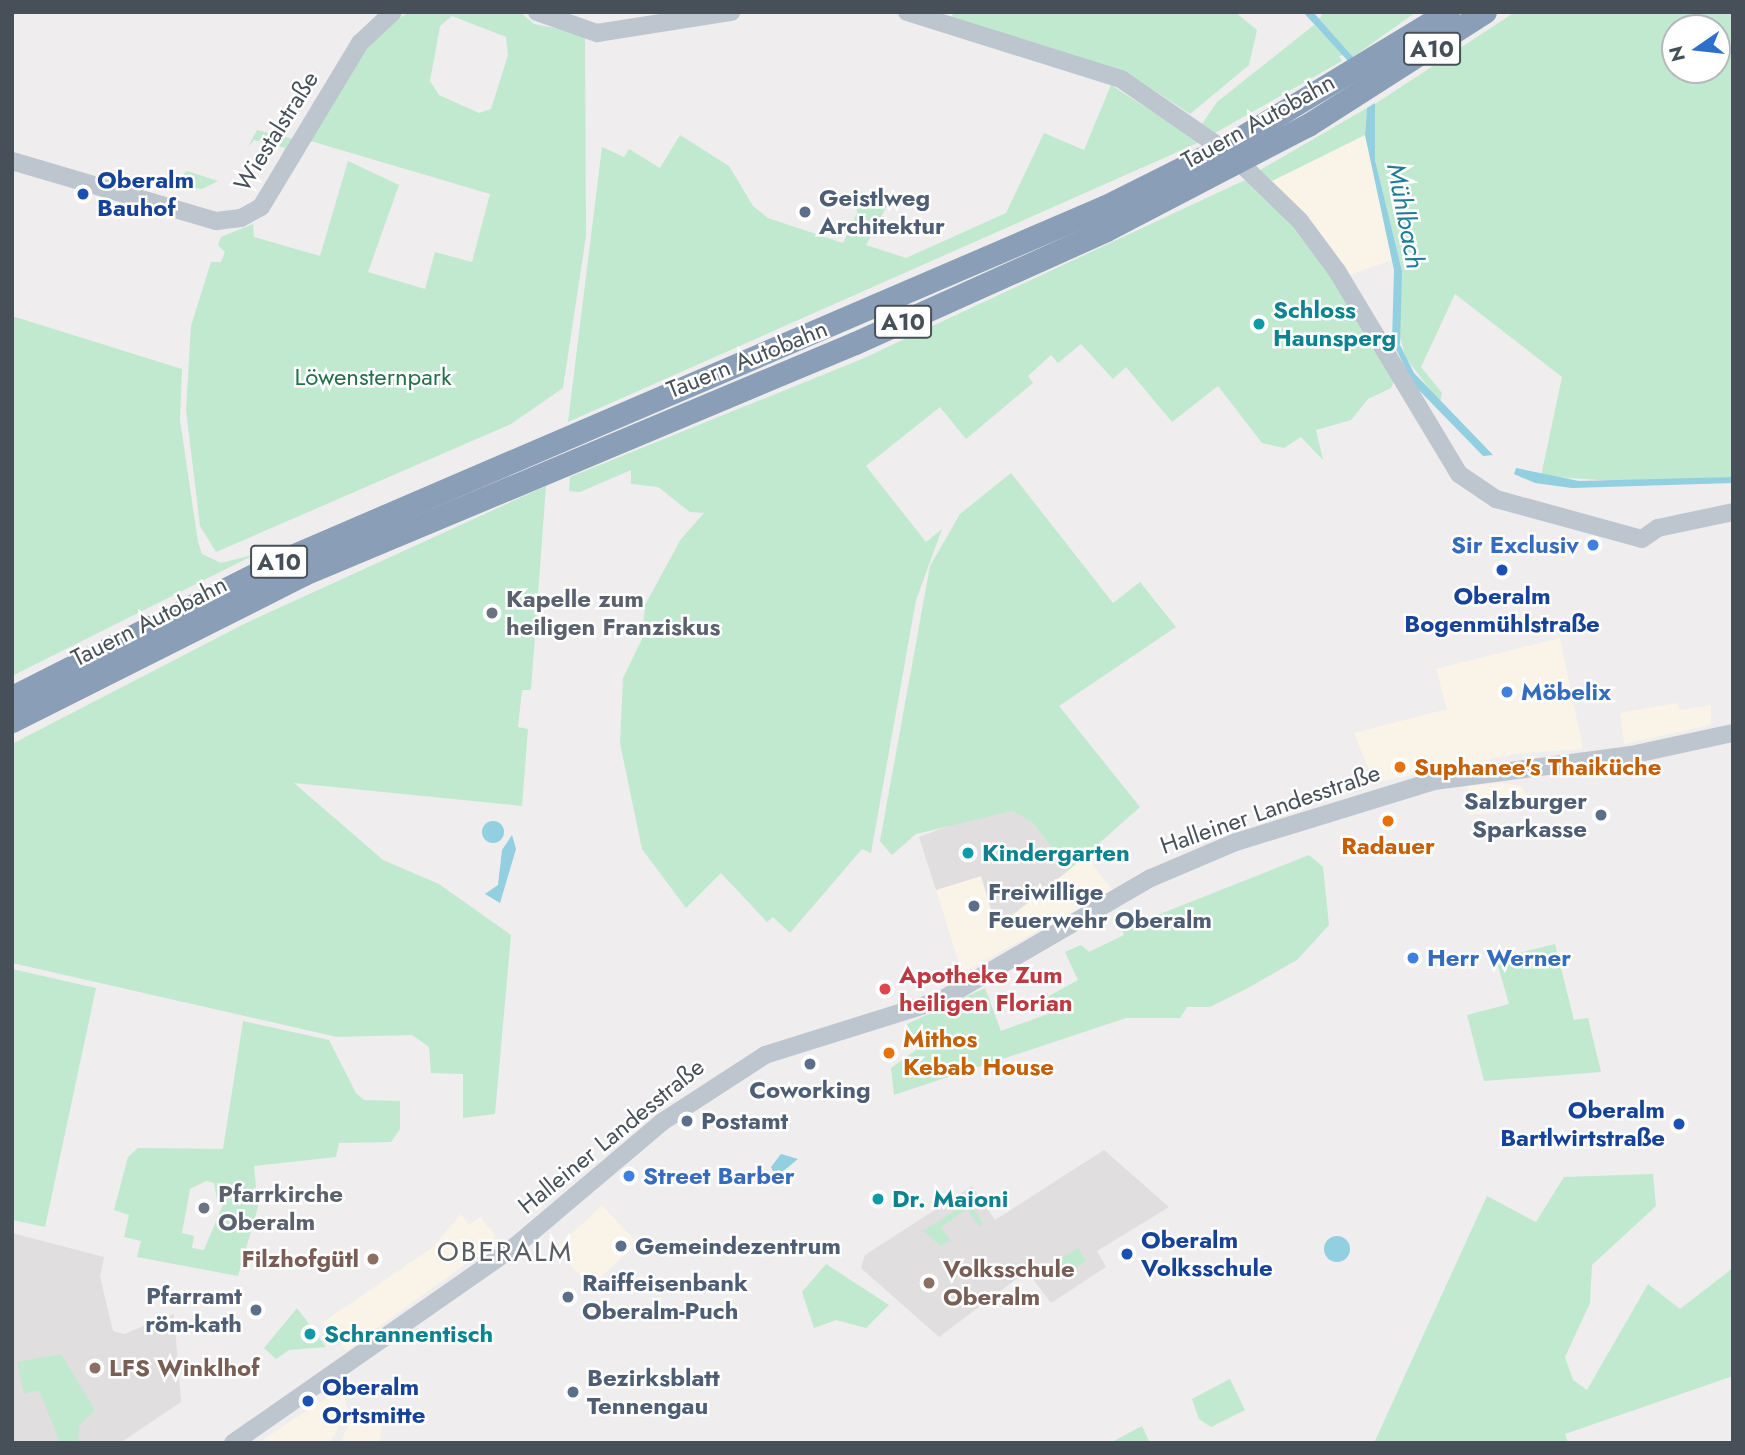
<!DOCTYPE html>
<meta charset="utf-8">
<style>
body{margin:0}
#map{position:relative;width:1745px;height:1455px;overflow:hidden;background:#efeded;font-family:Jost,sans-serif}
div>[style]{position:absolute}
.commercial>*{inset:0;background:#f9f4e7;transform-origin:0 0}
.education>*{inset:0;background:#e0dede}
.green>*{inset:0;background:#c0e9d0;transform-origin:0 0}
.water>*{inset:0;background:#91cfe1}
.round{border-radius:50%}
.secondary>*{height:18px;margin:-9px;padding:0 9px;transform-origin:9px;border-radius:9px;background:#bdc5cf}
.highway>*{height:23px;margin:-11.5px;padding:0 11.5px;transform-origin:11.5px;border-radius:11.5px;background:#8a9fb7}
.dots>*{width:19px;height:19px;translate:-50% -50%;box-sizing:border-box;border:4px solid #fff;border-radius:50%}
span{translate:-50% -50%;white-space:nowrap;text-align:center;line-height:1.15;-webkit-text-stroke:5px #fff;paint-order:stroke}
.shield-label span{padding:2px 5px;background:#fff;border:2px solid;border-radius:5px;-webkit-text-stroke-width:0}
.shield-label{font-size:23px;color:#475058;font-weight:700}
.street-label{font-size:24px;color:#475058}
.transit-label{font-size:24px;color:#164399;font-weight:700}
.left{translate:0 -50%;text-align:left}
.right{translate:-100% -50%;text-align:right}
.service-label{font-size:24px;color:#4e5e75;font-weight:700}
.culture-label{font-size:24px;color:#0d838f;font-weight:700}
.park-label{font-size:24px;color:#21714a}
.shop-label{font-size:24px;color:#366cbe;font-weight:700}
.worship-label{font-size:24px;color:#5b616d;font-weight:700}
.food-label{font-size:24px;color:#c56008;font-weight:700}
.health-label{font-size:24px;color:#be3a42;font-weight:700}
.education-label{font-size:24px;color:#785e54;font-weight:700}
.water-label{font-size:26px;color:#1c7b96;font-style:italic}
.quarter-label{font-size:28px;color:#5a5d61;letter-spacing:2px}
.frame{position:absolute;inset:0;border:14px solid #475058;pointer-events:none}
.north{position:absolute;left:1661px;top:14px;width:70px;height:70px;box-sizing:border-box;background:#fff;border:2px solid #b5b9bc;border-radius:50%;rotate:256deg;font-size:19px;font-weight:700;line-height:28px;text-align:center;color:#475058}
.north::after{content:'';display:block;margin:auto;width:24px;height:32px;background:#2d6fc9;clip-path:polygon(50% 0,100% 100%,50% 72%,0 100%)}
</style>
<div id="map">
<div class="commercial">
<i style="clip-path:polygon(1365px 135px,1392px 260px,1347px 276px,1272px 181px)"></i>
<i style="clip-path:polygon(1560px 638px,1583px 749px,1515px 754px,1374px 783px,1354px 733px,1447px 709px,1436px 669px)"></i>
<i style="clip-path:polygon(1677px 703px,1680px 710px,1711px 705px,1711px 725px,1624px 744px,1620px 713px)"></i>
<i style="clip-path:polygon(1504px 783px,1521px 786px,1533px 809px,1469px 815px,1468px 786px)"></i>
<i style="clip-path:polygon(1086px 856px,1112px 890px,962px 973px,936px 890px,981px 876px,994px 921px,1007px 920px)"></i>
<i style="left:602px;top:1205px;width:52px;height:64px;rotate:47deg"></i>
<i style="clip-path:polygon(461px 1214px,469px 1225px,480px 1217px,495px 1235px,490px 1246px,346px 1351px,323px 1322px,432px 1248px)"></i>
<i style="clip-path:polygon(335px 1392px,343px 1393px,348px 1410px,330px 1443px,258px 1443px)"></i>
<i style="clip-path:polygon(355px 1411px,382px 1423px,380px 1443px,340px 1443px)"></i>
</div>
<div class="education">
<i style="clip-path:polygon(1012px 811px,1032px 822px,1069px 870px,1006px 920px,995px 922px,981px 876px,936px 890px,919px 837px,970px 818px)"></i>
<i style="clip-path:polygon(1104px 1150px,1169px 1207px,1097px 1251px,1106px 1267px,1051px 1303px,1027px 1271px,939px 1337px,861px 1268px,865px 1255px,972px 1186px,995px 1220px)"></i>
<i style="clip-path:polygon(12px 1233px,104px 1257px,100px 1277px,113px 1331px,124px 1334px,174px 1314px,181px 1402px,120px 1443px,12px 1443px)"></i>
</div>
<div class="green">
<i style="clip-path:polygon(evenodd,409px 12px,520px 12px,534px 24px,585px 34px,586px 236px,563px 388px,511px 424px,216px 552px,200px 526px,186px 410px,191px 326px,211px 262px,221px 262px,225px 252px,218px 245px,221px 237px,253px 224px,254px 237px,320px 256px,348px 161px,399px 185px,368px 272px,425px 289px,435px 252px,472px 262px,490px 194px,307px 140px,374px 35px,409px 12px,452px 16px,506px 37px,508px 55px,491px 109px,479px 113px,439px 95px,430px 81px,440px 26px,452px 16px)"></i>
<i style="clip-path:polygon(953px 12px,1235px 12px,1257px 30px,1249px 65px,1190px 114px,1140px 81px,951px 22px)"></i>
<i style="clip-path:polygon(1324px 12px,1416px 12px,1353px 57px,1319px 19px)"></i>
<i style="clip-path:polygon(evenodd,1515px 12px,1733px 13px,1733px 477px,1629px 482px,1541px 476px,1562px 377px,1455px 294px,1421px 367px,1442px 393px,1440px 403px,1406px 358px,1398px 331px,1402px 271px,1375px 160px,1375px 104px,1515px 12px,1675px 28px,1717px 28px,1717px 70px,1675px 70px,1675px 28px)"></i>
<i style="clip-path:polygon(1314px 25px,1344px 55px,1339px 56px,1342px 61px,1215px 133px,1202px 124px,1217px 102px)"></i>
<i style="clip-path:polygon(1111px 85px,1200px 142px,568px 422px,602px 147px,624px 157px,629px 149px,660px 168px,680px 135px,729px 166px,753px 206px,768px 218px,843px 243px,857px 213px,856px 192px,865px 202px,887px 206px,866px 245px,906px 258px,1006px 213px,1044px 133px,1084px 150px)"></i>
<i style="clip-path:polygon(1367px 108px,1365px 135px,1272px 181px,1260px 170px)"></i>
<i style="clip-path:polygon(257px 130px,294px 139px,274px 171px,285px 148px,254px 140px,248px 147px)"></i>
<i style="clip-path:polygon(187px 171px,218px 181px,202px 189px,185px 187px,178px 179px)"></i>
<i style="clip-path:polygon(1245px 180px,1302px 233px,1361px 320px,1394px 381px,1391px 388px,1368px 399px,1351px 420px,1316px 430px,1323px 460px,1301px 437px,1284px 448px,1262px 443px,1218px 386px,1172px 422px,1126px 367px,1113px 379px,1081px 344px,1058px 363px,1051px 355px,1028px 376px,1033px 383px,966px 439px,940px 407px,866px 466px,926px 542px,942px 529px,916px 600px,871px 853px,862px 849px,790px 933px,773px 917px,767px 922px,721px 873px,686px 908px,642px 849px,620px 743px,623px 678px,642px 639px,645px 605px,681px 539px,704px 513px,690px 512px,658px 487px,631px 484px,631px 470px,580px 492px,569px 491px,570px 477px,862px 359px)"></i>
<i style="clip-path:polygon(12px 316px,182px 369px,180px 420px,198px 542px,202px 554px,221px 563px,256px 554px,12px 676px)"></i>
<i style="clip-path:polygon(1011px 473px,1113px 603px,1140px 582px,1176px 627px,1059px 706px,1140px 807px,1069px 870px,1032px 822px,1012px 811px,916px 834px,892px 855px,880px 841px,930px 566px,960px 514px)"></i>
<i style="clip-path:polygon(546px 486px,531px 690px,522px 690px,518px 727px,528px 729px,522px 806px,294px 783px,383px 860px,439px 884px,511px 935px,495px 1114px,463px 1118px,463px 1074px,431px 1073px,429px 1047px,412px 1035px,337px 1037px,12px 963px,12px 744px,246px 623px)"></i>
<i style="clip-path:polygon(1309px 855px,1323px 867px,1329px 925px,1297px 960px,1246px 989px,1210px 1007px,1187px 1007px,1180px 1018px,1126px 1018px,894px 1095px,891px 1068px,919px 1048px,907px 1024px,985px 988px,1001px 1031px,1048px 1014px,1049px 996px,1078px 980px,1065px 952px,1081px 945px,1089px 952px,1124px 935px,1122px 929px)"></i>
<i style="clip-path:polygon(1555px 944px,1574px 1020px,1588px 1018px,1601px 1072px,1484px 1081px,1467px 1015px,1509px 1004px,1498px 966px,1488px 961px)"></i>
<i style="clip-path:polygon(12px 969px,96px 988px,45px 1227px,12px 1220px)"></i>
<i style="clip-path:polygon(evenodd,243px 1021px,329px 1040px,356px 1093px,364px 1100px,400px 1101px,400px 1129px,391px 1142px,339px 1143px,336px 1157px,254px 1166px,258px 1207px,238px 1276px,137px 1257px,141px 1241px,124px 1237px,129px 1215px,114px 1210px,128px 1157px,138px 1148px,223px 1149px,243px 1021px,206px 1181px,214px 1183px,217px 1200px,224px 1202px,204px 1250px,192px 1248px,194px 1236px,182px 1233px,190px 1189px,206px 1181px)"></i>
<i style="clip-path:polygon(1653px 1174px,1656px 1206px,1592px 1265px,1590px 1303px,1565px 1357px,1573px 1380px,1587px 1390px,1648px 1284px,1680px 1309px,1733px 1268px,1733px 1376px,1565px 1434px,1568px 1443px,1374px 1443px,1487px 1196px,1536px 1222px,1564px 1177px)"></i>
<i style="clip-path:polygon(969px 1202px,983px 1223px,979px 1226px,967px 1209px,941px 1227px,950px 1240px,941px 1246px,923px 1231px)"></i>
<i style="left:1078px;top:1248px;width:15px;height:30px;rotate:58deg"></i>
<i style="clip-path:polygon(826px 1264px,889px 1305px,866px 1328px,836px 1320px,814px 1328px,802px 1292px)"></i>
<i style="clip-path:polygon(297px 1308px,326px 1347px,289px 1350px,276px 1359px,264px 1348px)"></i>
<i style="clip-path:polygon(61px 1354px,95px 1410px,79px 1426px,78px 1443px,60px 1443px,39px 1390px,24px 1394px,17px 1362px)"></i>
<i style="clip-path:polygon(1230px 1379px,1245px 1410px,1211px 1427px,1199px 1419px,1192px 1399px)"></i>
<i style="clip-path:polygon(1142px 1426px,1150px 1443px,1110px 1443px,1138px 1428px)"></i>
</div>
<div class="water">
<i style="clip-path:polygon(1303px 12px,1313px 12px,1353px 57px,1348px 61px)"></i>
<i style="clip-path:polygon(1375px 103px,1375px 160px,1402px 271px,1400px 345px,1414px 373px,1493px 455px,1483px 456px,1414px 385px,1392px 341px,1394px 270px,1365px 135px,1367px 108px)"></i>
<i style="clip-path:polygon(1516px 468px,1579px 481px,1733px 477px,1733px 483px,1572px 488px,1535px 483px,1514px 474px)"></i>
<i class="round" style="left:482px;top:821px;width:22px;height:22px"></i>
<i style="clip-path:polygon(512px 835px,516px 849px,500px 903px,485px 894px,498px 885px,502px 850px)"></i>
<i style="clip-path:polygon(781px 1154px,798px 1159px,776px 1177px,771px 1167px)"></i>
<i class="round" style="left:1324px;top:1236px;width:26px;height:26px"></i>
</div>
<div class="secondary">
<i style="left:537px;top:12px;width:64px;rotate:19.3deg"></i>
<i style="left:597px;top:33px;width:136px;rotate:-8.9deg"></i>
<i style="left:907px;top:12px;width:224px;rotate:17.4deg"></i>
<i style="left:1121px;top:79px;width:136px;rotate:34.5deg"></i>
<i style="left:1233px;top:156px;width:93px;rotate:44.1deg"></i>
<i style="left:1300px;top:221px;width:62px;rotate:53.5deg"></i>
<i style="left:1337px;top:271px;width:237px;rotate:59deg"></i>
<i style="left:1459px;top:474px;width:45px;rotate:34deg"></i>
<i style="left:1496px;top:499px;width:151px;rotate:15.3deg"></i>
<i style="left:1642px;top:539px;width:19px;rotate:-35deg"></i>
<i style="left:1658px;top:528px;width:77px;rotate:-12deg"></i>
<i style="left:12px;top:161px;width:213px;rotate:16.4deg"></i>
<i style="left:216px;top:221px;width:25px;rotate:-7deg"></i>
<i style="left:241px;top:218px;width:23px;rotate:-29deg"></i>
<i style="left:261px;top:207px;width:192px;rotate:-58.9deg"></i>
<i style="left:360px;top:43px;width:45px;rotate:-43.2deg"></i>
<i style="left:233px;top:1443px;width:341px;rotate:-34.9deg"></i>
<i style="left:513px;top:1248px;width:195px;rotate:-40.2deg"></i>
<i style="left:662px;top:1122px;width:123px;rotate:-33deg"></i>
<i style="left:765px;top:1055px;width:184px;rotate:-17.4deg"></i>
<i style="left:941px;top:1000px;width:243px;rotate:-30.2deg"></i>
<i style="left:1151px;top:878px;width:92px;rotate:-23deg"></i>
<i style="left:1236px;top:842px;width:207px;rotate:-17.1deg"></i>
<i style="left:1434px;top:781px;width:199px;rotate:-7.5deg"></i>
<i style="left:1631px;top:755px;width:104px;rotate:-12.2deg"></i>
</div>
<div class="highway">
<i style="left:12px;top:697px;width:308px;rotate:-26.8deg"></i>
<i style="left:287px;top:558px;width:891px;rotate:-23.26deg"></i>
<i style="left:1106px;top:206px;width:139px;rotate:-26.6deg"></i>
<i style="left:1230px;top:144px;width:255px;rotate:-31.2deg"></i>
<i style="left:12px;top:721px;width:327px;rotate:-26.7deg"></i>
<i style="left:304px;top:574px;width:597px;rotate:-22.75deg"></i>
<i style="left:855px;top:343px;width:275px;rotate:-24.2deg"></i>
<i style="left:1106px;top:230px;width:228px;rotate:-27.5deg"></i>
<i style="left:1308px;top:125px;width:210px;rotate:-32.6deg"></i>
</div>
<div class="dots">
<i style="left:83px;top:194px;background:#1a4fb4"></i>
<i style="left:805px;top:212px;background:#5c6f8a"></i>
<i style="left:1259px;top:324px;background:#0f9aa8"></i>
<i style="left:1593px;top:545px;background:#3f7fe0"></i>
<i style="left:1502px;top:570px;background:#1a4fb4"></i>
<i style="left:492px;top:613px;background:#6b7280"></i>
<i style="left:1507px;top:692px;background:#3f7fe0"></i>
<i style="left:1400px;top:767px;background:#e8710a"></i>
<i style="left:1601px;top:815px;background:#5c6f8a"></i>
<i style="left:1388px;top:821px;background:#e8710a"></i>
<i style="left:968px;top:853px;background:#0f9aa8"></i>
<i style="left:974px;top:906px;background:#5c6f8a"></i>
<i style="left:1413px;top:958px;background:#3f7fe0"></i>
<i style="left:885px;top:989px;background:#e0444e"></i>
<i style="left:889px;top:1053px;background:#e8710a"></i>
<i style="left:810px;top:1064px;background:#5c6f8a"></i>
<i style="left:687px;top:1121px;background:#5c6f8a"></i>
<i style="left:1679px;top:1124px;background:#1a4fb4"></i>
<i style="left:629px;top:1176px;background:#3f7fe0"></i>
<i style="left:878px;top:1199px;background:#0f9aa8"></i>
<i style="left:204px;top:1208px;background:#6b7280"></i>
<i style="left:621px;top:1246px;background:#5c6f8a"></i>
<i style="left:1127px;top:1254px;background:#1a4fb4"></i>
<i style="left:373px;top:1259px;background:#8d6e63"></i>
<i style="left:929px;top:1283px;background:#8d6e63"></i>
<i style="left:568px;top:1297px;background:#5c6f8a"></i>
<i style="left:256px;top:1310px;background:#5c6f8a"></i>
<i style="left:310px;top:1334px;background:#0f9aa8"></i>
<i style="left:95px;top:1368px;background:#8d6e63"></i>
<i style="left:573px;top:1392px;background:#5c6f8a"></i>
<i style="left:308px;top:1401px;background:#1a4fb4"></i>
</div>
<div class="shield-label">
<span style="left:1432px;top:49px">A10</span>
<span style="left:903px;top:322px">A10</span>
<span style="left:279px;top:562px">A10</span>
</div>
<div class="street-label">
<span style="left:1258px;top:121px;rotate:-29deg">Tauern Autobahn</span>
<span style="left:276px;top:131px;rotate:-58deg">Wiestalstraße</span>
<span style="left:747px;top:359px;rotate:-22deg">Tauern Autobahn</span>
<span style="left:149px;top:621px;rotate:-27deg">Tauern Autobahn</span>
<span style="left:1270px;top:809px;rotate:-19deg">Halleiner Landesstraße</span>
<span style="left:611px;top:1136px;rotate:-39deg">Halleiner Landesstraße</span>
</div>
<div class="transit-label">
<span class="left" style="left:97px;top:194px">Oberalm<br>Bauhof</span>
<span style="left:1502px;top:610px">Oberalm<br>Bogenmühlstraße</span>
<span class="right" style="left:1665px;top:1124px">Oberalm<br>Bartlwirtstraße</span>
<span class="left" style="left:1141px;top:1254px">Oberalm<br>Volksschule</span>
<span class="left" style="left:322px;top:1401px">Oberalm<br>Ortsmitte</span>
</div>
<div class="service-label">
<span class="left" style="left:819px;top:212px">Geistlweg<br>Architektur</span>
<span class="right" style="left:1587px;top:815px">Salzburger<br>Sparkasse</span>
<span class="left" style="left:988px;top:906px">Freiwillige<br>Feuerwehr Oberalm</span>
<span style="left:810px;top:1090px">Coworking</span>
<span class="left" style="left:701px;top:1121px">Postamt</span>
<span class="left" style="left:635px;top:1246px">Gemeindezentrum</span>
<span class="left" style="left:582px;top:1297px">Raiffeisenbank<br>Oberalm-Puch</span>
<span class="right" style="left:242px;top:1310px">Pfarramt<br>röm-kath</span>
<span class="left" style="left:587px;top:1392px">Bezirksblatt<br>Tennengau</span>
</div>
<div class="culture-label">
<span class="left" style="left:1273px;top:324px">Schloss<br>Haunsperg</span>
<span class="left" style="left:982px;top:853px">Kindergarten</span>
<span class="left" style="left:892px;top:1199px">Dr. Maioni</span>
<span class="left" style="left:324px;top:1334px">Schrannentisch</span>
</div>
<div class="park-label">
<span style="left:373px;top:377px">Löwensternpark</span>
</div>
<div class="shop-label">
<span class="right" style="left:1579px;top:545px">Sir Exclusiv</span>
<span class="left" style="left:1521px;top:692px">Möbelix</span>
<span class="left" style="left:1427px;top:958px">Herr Werner</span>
<span class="left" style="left:643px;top:1176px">Street Barber</span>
</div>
<div class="worship-label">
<span class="left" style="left:506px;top:613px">Kapelle zum<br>heiligen Franziskus</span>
<span class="left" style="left:218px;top:1208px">Pfarrkirche<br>Oberalm</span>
</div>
<div class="food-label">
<span class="left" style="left:1414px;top:767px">Suphanee's Thaiküche</span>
<span style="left:1388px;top:846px">Radauer</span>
<span class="left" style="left:903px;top:1053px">Mithos<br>Kebab House</span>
</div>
<div class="health-label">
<span class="left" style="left:899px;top:989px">Apotheke Zum<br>heiligen Florian</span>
</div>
<div class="education-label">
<span class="right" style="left:359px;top:1259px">Filzhofgütl</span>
<span class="left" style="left:943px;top:1283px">Volksschule<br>Oberalm</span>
<span class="left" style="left:109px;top:1368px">LFS Winklhof</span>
</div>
<div class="water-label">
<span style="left:1405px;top:216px;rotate:79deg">Mühlbach</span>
</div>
<div class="quarter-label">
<span style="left:505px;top:1252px">OBERALM</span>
</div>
<div class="frame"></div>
<div class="north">N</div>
</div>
